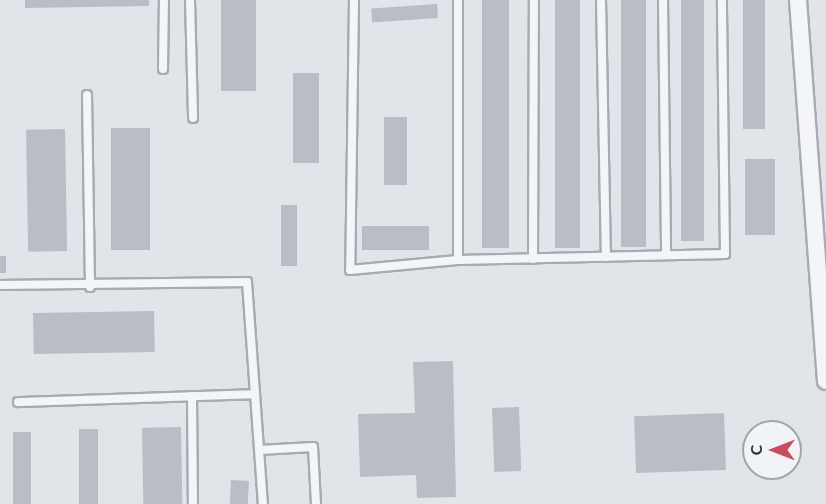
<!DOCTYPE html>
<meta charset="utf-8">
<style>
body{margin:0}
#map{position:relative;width:826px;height:504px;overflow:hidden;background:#e1e5e9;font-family:Mulish,sans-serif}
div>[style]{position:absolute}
.building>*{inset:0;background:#b9bec6;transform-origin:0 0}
.roads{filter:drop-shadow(2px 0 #a6acb3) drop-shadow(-2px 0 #a6acb3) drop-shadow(0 2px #a6acb3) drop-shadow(0 -2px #a6acb3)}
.lane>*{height:8px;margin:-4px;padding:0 4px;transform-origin:4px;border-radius:4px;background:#f4f5f8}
.street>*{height:16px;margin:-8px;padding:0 8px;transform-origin:8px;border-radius:8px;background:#f4f5f8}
span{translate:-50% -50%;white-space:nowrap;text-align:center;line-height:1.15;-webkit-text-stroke:5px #f1f3f7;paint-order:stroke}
.north{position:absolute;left:742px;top:420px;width:60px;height:60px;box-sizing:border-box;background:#f1f3f7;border:2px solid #a1a6ae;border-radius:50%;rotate:270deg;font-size:16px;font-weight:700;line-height:24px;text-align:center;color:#2a3340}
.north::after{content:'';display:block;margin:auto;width:21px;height:27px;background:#c94c61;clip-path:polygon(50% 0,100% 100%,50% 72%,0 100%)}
</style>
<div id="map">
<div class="building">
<i style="clip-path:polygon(25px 0,149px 0,149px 6px,25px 8px)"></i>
<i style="left:221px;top:0;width:35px;height:91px"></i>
<i style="left:482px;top:0;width:27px;height:248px"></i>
<i style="left:555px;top:0;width:25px;height:248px"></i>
<i style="left:621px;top:0;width:25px;height:247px"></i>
<i style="left:681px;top:0;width:23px;height:241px"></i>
<i style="left:743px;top:0;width:22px;height:129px"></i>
<i style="left:437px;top:4px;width:14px;height:66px;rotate:86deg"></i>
<i style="left:293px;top:73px;width:26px;height:90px"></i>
<i style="left:384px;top:117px;width:23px;height:68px"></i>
<i style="left:150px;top:128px;width:122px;height:39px;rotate:90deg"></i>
<i style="left:65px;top:129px;width:122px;height:39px;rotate:89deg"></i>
<i style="left:745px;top:159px;width:30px;height:76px"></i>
<i style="left:281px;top:205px;width:16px;height:61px"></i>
<i style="left:429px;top:226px;width:24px;height:67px;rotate:90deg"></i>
<i style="left:0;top:256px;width:6px;height:17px"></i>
<i style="left:154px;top:311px;width:41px;height:121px;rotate:89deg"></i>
<i style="clip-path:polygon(453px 361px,456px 497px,417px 498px,416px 475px,360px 477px,358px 414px,415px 413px,413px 362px)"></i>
<i style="left:519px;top:407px;width:64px;height:27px;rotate:88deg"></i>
<i style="left:724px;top:413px;width:57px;height:90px;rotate:88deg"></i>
<i style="left:181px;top:427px;width:77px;height:39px;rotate:89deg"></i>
<i style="left:79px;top:429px;width:19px;height:75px"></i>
<i style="left:13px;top:432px;width:18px;height:72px"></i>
<i style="left:231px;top:480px;width:18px;height:24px;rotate:3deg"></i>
</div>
<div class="roads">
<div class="lane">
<i style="left:190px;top:0;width:118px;rotate:88.5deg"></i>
<i style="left:354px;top:0;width:270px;rotate:90.8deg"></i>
<i style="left:350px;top:270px;width:108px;rotate:-5.3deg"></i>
<i style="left:458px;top:260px;width:267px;rotate:-1.3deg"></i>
<i style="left:725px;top:254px;width:254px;rotate:-90.7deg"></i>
<i style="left:458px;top:0;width:260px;rotate:90deg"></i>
<i style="left:601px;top:0;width:257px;rotate:88.9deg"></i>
<i style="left:663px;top:0;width:255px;rotate:89.3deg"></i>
<i style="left:163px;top:69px;width:69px;rotate:-89.2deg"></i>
<i style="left:87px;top:95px;width:192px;rotate:89.1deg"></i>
<i style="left:533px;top:259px;width:259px;rotate:-89.8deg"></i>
<i style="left:0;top:285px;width:247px;rotate:-0.7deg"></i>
<i style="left:247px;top:282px;width:223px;rotate:85.9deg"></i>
<i style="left:192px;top:396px;width:108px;rotate:89.5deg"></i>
<i style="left:18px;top:402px;width:237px;rotate:-1.9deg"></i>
<i style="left:259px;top:450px;width:54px;rotate:-3.2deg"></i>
<i style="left:313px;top:447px;width:57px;rotate:87deg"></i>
</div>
<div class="street">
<i style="left:798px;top:0;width:382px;rotate:85.8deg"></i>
</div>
</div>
<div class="north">С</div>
</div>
